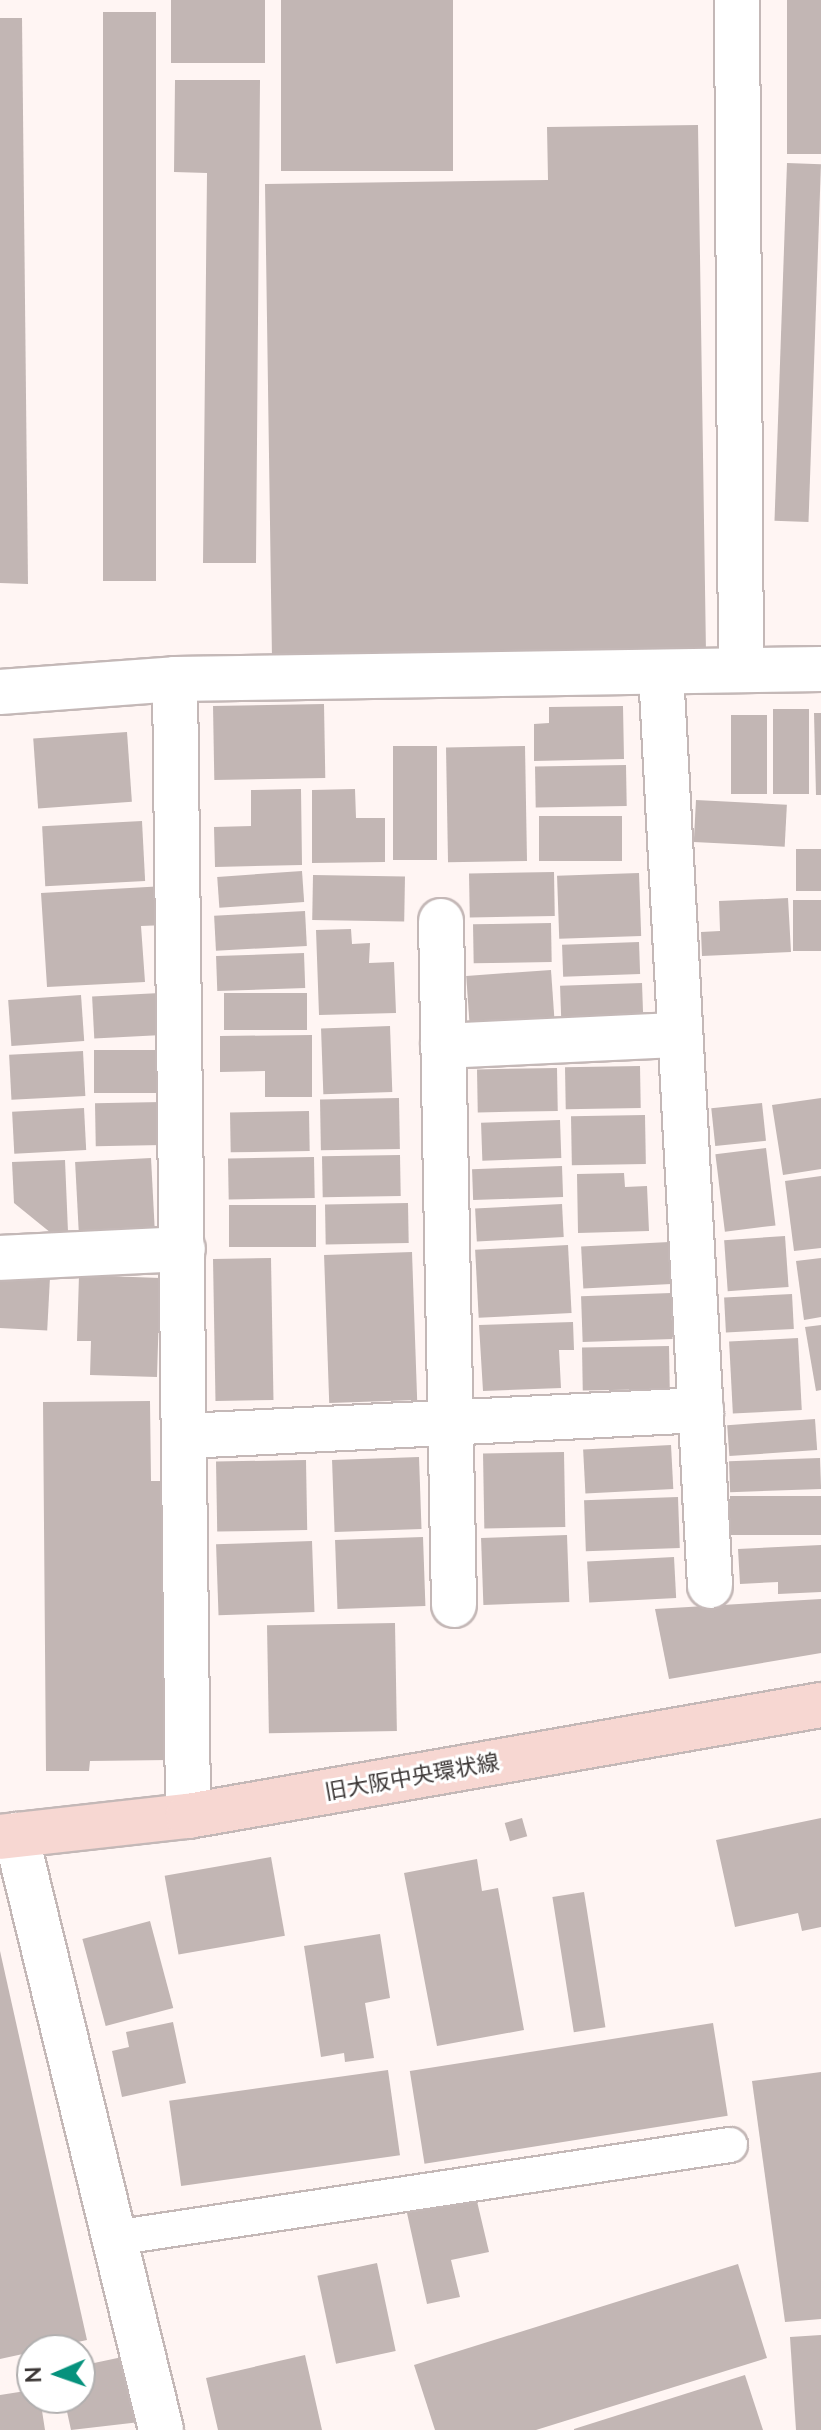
<!DOCTYPE html>
<meta charset="utf-8">
<style>
body{margin:0}
#map{position:relative;width:821px;height:2430px;overflow:hidden;background:#fff5f3;font-family:"Nunito Sans","Noto Sans JP",sans-serif}
div>[style]{position:absolute}
.building>*{inset:0;background:#c2b6b4;transform-origin:0 0}
.roads{filter:drop-shadow(2px 0 #c4b8b7) drop-shadow(-2px 0 #c4b8b7) drop-shadow(0 2px #c4b8b7) drop-shadow(0 -2px #c4b8b7)}
.lane>*{height:34px;margin:-17px;padding:0 17px;transform-origin:17px;border-radius:17px;background:#fff}
.street>*{height:44px;margin:-22px;padding:0 22px;transform-origin:22px;border-radius:22px;background:#fff}
.primary>*{height:44px;margin:-22px;padding:0 22px;transform-origin:22px;border-radius:22px;background:#f7d7d2}
span{translate:-50% -50%;white-space:nowrap;text-align:center;line-height:1.15;-webkit-text-stroke:6px #fff;paint-order:stroke}
.street-label{font-size:22px;color:#3c3736}
.north{position:absolute;left:16px;top:2334px;width:80px;height:80px;box-sizing:border-box;background:#fff;border:2px solid #b1afaf;border-radius:50%;rotate:268deg;font-size:22px;font-weight:700;line-height:32px;text-align:center;color:#3c3736}
.north::after{content:'';display:block;margin:auto;width:28px;height:36px;background:#06927d;clip-path:polygon(50% 0,100% 100%,50% 72%,0 100%)}
</style>
<div id="map">
<div class="building">
<i style="left:171px;top:0;width:94px;height:63px"></i>
<i style="left:281px;top:0;width:172px;height:171px"></i>
<i style="left:787px;top:0;width:34px;height:154px"></i>
<i style="left:103px;top:12px;width:53px;height:569px"></i>
<i style="clip-path:polygon(0 18px,22px 18px,28px 584px,0 583px)"></i>
<i style="clip-path:polygon(175px 80px,260px 80px,256px 563px,203px 563px,207px 173px,174px 172px)"></i>
<i style="clip-path:polygon(698px 125px,706px 653px,272px 659px,265px 184px,548px 180px,547px 127px)"></i>
<i style="left:787px;top:163px;width:34px;height:358px;rotate:2deg"></i>
<i style="left:324px;top:704px;width:74px;height:111px;rotate:89deg"></i>
<i style="clip-path:polygon(623px 706px,624px 759px,534px 761px,534px 724px,549px 723px,549px 707px)"></i>
<i style="left:773px;top:709px;width:36px;height:85px"></i>
<i style="clip-path:polygon(814px 713px,821px 713px,821px 795px,816px 795px)"></i>
<i style="left:731px;top:715px;width:36px;height:79px"></i>
<i style="left:127px;top:732px;width:70px;height:94px;rotate:86deg"></i>
<i style="left:393px;top:746px;width:44px;height:114px"></i>
<i style="left:525px;top:746px;width:115px;height:79px;rotate:89deg"></i>
<i style="left:626px;top:765px;width:41px;height:91px;rotate:89deg"></i>
<i style="clip-path:polygon(301px 789px,302px 865px,215px 867px,214px 827px,251px 826px,251px 790px)"></i>
<i style="clip-path:polygon(355px 789px,356px 818px,385px 818px,385px 862px,312px 863px,312px 790px)"></i>
<i style="left:696px;top:800px;width:91px;height:42px;rotate:3deg"></i>
<i style="left:539px;top:816px;width:83px;height:45px"></i>
<i style="left:142px;top:821px;width:60px;height:100px;rotate:87deg"></i>
<i style="left:796px;top:849px;width:25px;height:42px"></i>
<i style="left:302px;top:871px;width:31px;height:85px;rotate:86deg"></i>
<i style="left:554px;top:872px;width:44px;height:85px;rotate:89deg"></i>
<i style="left:639px;top:873px;width:63px;height:82px;rotate:88deg"></i>
<i style="left:313px;top:875px;width:92px;height:45px;rotate:1deg"></i>
<i style="clip-path:polygon(165px 886px,166px 925px,141px 926px,145px 982px,47px 987px,41px 893px)"></i>
<i style="clip-path:polygon(788px 898px,791px 952px,702px 956px,701px 932px,720px 931px,719px 901px)"></i>
<i style="left:793px;top:900px;width:28px;height:51px"></i>
<i style="left:305px;top:911px;width:35px;height:91px;rotate:87deg"></i>
<i style="left:551px;top:923px;width:39px;height:78px;rotate:89deg"></i>
<i style="clip-path:polygon(351px 929px,352px 944px,370px 943px,369px 963px,394px 962px,396px 1013px,319px 1015px,316px 930px)"></i>
<i style="left:639px;top:942px;width:32px;height:77px;rotate:88deg"></i>
<i style="left:304px;top:953px;width:35px;height:88px;rotate:88deg"></i>
<i style="left:551px;top:970px;width:49px;height:85px;rotate:86deg"></i>
<i style="left:642px;top:983px;width:35px;height:82px;rotate:88deg"></i>
<i style="left:160px;top:993px;width:42px;height:68px;rotate:87deg"></i>
<i style="left:307px;top:993px;width:37px;height:83px;rotate:90deg"></i>
<i style="left:81px;top:995px;width:46px;height:73px;rotate:86deg"></i>
<i style="left:390px;top:1026px;width:66px;height:69px;rotate:88deg"></i>
<i style="clip-path:polygon(312px 1035px,312px 1097px,265px 1097px,265px 1071px,220px 1072px,220px 1036px)"></i>
<i style="left:94px;top:1050px;width:67px;height:43px"></i>
<i style="left:83px;top:1051px;width:45px;height:74px;rotate:87deg"></i>
<i style="left:640px;top:1066px;width:42px;height:75px;rotate:89deg"></i>
<i style="left:557px;top:1068px;width:43px;height:80px;rotate:89deg"></i>
<i style="left:399px;top:1098px;width:51px;height:79px;rotate:89deg"></i>
<i style="clip-path:polygon(821px 1098px,821px 1169px,783px 1175px,772px 1105px)"></i>
<i style="left:162px;top:1102px;width:43px;height:67px;rotate:89deg"></i>
<i style="left:762px;top:1103px;width:38px;height:51px;rotate:84deg"></i>
<i style="left:84px;top:1108px;width:42px;height:72px;rotate:87deg"></i>
<i style="left:309px;top:1111px;width:40px;height:79px;rotate:89deg"></i>
<i style="left:645px;top:1115px;width:49px;height:74px;rotate:89deg"></i>
<i style="left:560px;top:1120px;width:38px;height:79px;rotate:88deg"></i>
<i style="left:766px;top:1148px;width:78px;height:51px;rotate:83deg"></i>
<i style="left:400px;top:1155px;width:41px;height:78px;rotate:89deg"></i>
<i style="left:314px;top:1157px;width:41px;height:86px;rotate:89deg"></i>
<i style="left:151px;top:1158px;width:72px;height:76px;rotate:87deg"></i>
<i style="clip-path:polygon(65px 1160px,68px 1232px,51px 1233px,14px 1203px,12px 1162px)"></i>
<i style="left:562px;top:1166px;width:31px;height:90px;rotate:88deg"></i>
<i style="clip-path:polygon(624px 1173px,625px 1187px,647px 1186px,649px 1231px,578px 1233px,577px 1174px)"></i>
<i style="clip-path:polygon(821px 1176px,821px 1248px,794px 1251px,785px 1181px)"></i>
<i style="left:408px;top:1203px;width:40px;height:83px;rotate:89deg"></i>
<i style="left:562px;top:1204px;width:33px;height:87px;rotate:87deg"></i>
<i style="left:316px;top:1205px;width:42px;height:87px;rotate:90deg"></i>
<i style="left:785px;top:1236px;width:51px;height:61px;rotate:86deg"></i>
<i style="left:669px;top:1242px;width:42px;height:88px;rotate:87deg"></i>
<i style="left:568px;top:1245px;width:68px;height:93px;rotate:87deg"></i>
<i style="left:412px;top:1252px;width:148px;height:88px;rotate:88deg"></i>
<i style="left:271px;top:1258px;width:142px;height:58px;rotate:89deg"></i>
<i style="clip-path:polygon(821px 1258px,821px 1317px,804px 1320px,796px 1261px)"></i>
<i style="clip-path:polygon(79px 1275px,160px 1278px,157px 1377px,90px 1375px,91px 1341px,77px 1341px)"></i>
<i style="left:0;top:1276px;width:50px;height:52px;rotate:3deg"></i>
<i style="left:671px;top:1293px;width:46px;height:90px;rotate:88deg"></i>
<i style="left:792px;top:1294px;width:35px;height:68px;rotate:87deg"></i>
<i style="clip-path:polygon(573px 1322px,574px 1350px,559px 1350px,561px 1388px,483px 1391px,479px 1325px)"></i>
<i style="clip-path:polygon(821px 1325px,821px 1390px,816px 1391px,805px 1327px)"></i>
<i style="left:798px;top:1338px;width:72px;height:69px;rotate:87deg"></i>
<i style="left:669px;top:1346px;width:43px;height:87px;rotate:89deg"></i>
<i style="clip-path:polygon(150px 1401px,151px 1481px,167px 1481px,169px 1760px,90px 1761px,89px 1771px,46px 1771px,43px 1402px)"></i>
<i style="left:815px;top:1419px;width:31px;height:88px;rotate:86deg"></i>
<i style="left:671px;top:1445px;width:44px;height:88px;rotate:87deg"></i>
<i style="left:564px;top:1452px;width:75px;height:81px;rotate:89deg"></i>
<i style="left:419px;top:1457px;width:72px;height:87px;rotate:88deg"></i>
<i style="left:820px;top:1458px;width:31px;height:91px;rotate:88deg"></i>
<i style="left:306px;top:1460px;width:70px;height:90px;rotate:89deg"></i>
<i style="left:821px;top:1496px;width:39px;height:91px;rotate:90deg"></i>
<i style="left:678px;top:1497px;width:51px;height:94px;rotate:88deg"></i>
<i style="left:567px;top:1535px;width:67px;height:86px;rotate:88deg"></i>
<i style="left:423px;top:1537px;width:69px;height:88px;rotate:88deg"></i>
<i style="left:312px;top:1541px;width:71px;height:96px;rotate:88deg"></i>
<i style="clip-path:polygon(821px 1545px,821px 1592px,778px 1594px,778px 1582px,740px 1584px,738px 1549px)"></i>
<i style="left:674px;top:1557px;width:41px;height:87px;rotate:87deg"></i>
<i style="clip-path:polygon(821px 1599px,821px 1653px,669px 1679px,655px 1609px)"></i>
<i style="left:395px;top:1623px;width:108px;height:128px;rotate:89deg"></i>
<i style="left:522px;top:1818px;width:19px;height:18px;rotate:74deg"></i>
<i style="clip-path:polygon(821px 1818px,821px 1927px,802px 1931px,798px 1913px,735px 1927px,716px 1840px)"></i>
<i style="left:271px;top:1857px;width:80px;height:108px;rotate:80deg"></i>
<i style="clip-path:polygon(477px 1859px,482px 1891px,498px 1888px,524px 2030px,437px 2046px,404px 1873px)"></i>
<i style="left:584px;top:1892px;width:137px;height:32px;rotate:81deg"></i>
<i style="left:150px;top:1921px;width:90px;height:70px;rotate:75deg"></i>
<i style="clip-path:polygon(380px 1934px,390px 1998px,365px 2003px,374px 2058px,345px 2062px,344px 2053px,321px 2057px,304px 1946px)"></i>
<i style="clip-path:polygon(0 1951px,87px 2340px,0 2359px)"></i>
<i style="clip-path:polygon(173px 2022px,186px 2083px,122px 2097px,112px 2051px,129px 2047px,126px 2032px)"></i>
<i style="left:713px;top:2023px;width:94px;height:307px;rotate:81deg"></i>
<i style="left:388px;top:2070px;width:86px;height:221px;rotate:82deg"></i>
<i style="clip-path:polygon(821px 2072px,821px 2319px,785px 2322px,752px 2081px)"></i>
<i style="clip-path:polygon(476px 2197px,489px 2252px,451px 2260px,460px 2297px,427px 2304px,407px 2213px)"></i>
<i style="left:377px;top:2263px;width:90px;height:61px;rotate:78deg"></i>
<i style="clip-path:polygon(738px 2264px,767px 2358px,536px 2430px,435px 2430px,414px 2365px)"></i>
<i style="clip-path:polygon(821px 2335px,821px 2430px,796px 2430px,790px 2337px)"></i>
<i style="clip-path:polygon(305px 2355px,322px 2430px,218px 2430px,206px 2378px)"></i>
<i style="clip-path:polygon(127px 2356px,140px 2422px,71px 2430px,64px 2398px,80px 2398px,80px 2366px)"></i>
<i style="clip-path:polygon(745px 2375px,763px 2430px,574px 2430px,574px 2429px)"></i>
<i style="clip-path:polygon(32px 2390px,32px 2398px,40px 2398px,45px 2430px,0 2430px,0 2395px)"></i>
</div>
<div class="roads">
<div class="lane">
<i style="left:114px;top:2238px;width:623px;rotate:-8.59deg"></i>
</div>
<div class="street">
<i style="left:737px;top:0;width:670px;rotate:89.66deg"></i>
<i style="left:661px;top:672px;width:915px;rotate:86.93deg"></i>
<i style="left:175px;top:679px;width:646px;rotate:-0.89deg"></i>
<i style="left:0;top:692px;width:175px;rotate:-4.2deg"></i>
<i style="left:175px;top:679px;width:1137px;rotate:89.34deg"></i>
<i style="left:441px;top:921px;width:684px;rotate:88.91deg"></i>
<i style="left:443px;top:1046px;width:237px;rotate:-2.7deg"></i>
<i style="left:0;top:1258px;width:183px;rotate:-2.8deg"></i>
<i style="left:186px;top:1436px;width:516px;rotate:-2.89deg"></i>
<i style="left:16px;top:1835px;width:612px;rotate:76.3deg"></i>
</div>
<div class="primary">
<i style="left:0;top:1837px;width:189px;rotate:-6.4deg"></i>
<i style="left:188px;top:1816px;width:643px;rotate:-9.95deg"></i>
</div>
</div>
<div class="street-label">
<span style="left:412px;top:1778px;rotate:-10deg">旧大阪中央環状線</span>
</div>
<div class="north">N</div>
</div>
